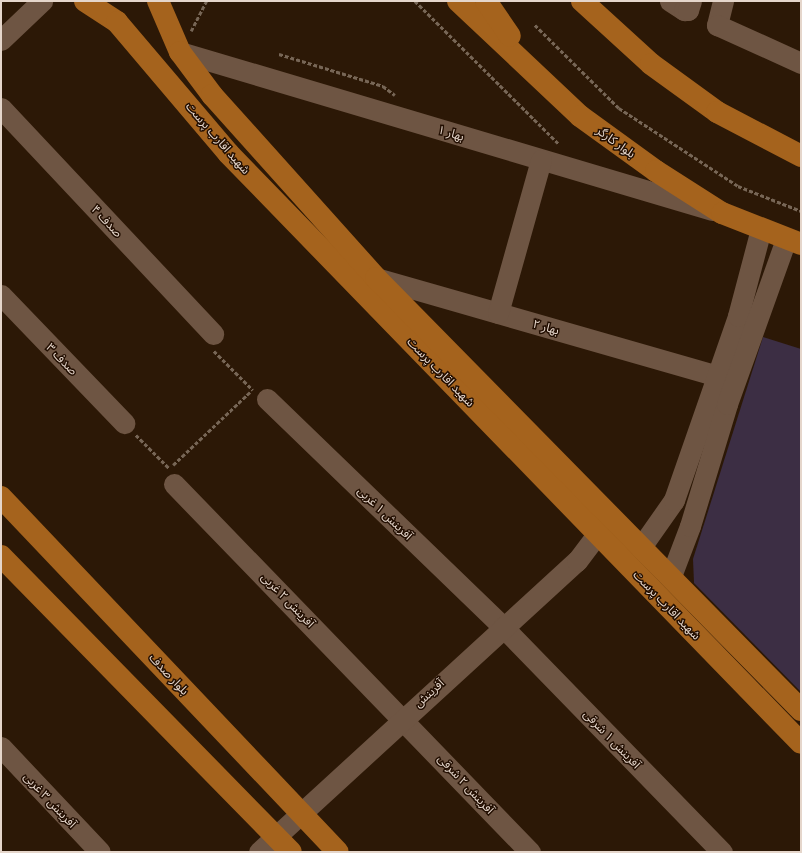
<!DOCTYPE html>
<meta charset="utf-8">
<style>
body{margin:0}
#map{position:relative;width:802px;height:853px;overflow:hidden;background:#2c1806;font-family:Merriweather,"Noto Sans Arabic",serif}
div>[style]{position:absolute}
.building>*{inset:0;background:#3c2e44}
.path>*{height:2.5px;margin-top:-1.25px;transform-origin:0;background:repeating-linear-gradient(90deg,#776656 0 4px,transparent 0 6px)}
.minor>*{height:21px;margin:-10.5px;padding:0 10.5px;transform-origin:10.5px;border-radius:10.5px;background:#6e5543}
.major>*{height:22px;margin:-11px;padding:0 11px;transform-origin:11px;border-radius:11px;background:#a5631d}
span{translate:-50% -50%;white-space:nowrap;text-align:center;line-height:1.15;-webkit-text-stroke:3px #220e01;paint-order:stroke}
.street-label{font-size:12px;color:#e5d6cb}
.frame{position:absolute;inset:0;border:2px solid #e5d6cb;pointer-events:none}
</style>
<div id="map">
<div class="building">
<i style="clip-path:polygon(763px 337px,801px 349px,801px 692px,694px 583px,693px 559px)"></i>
</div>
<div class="path">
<i style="left:415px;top:1px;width:203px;rotate:44.8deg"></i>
<i style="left:535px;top:25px;width:118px;rotate:44.7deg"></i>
<i style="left:619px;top:108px;width:142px;rotate:33.2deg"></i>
<i style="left:738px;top:186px;width:68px;rotate:21.6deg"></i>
<i style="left:191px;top:31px;width:34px;rotate:-63deg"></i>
<i style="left:279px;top:54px;width:109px;rotate:17.1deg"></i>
<i style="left:383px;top:86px;width:15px;rotate:37deg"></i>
<i style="left:214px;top:351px;width:55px;rotate:45deg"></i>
<i style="left:136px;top:435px;width:47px;rotate:45deg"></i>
<i style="left:173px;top:465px;width:106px;rotate:-43.5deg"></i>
</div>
<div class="minor">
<i style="left:670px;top:1px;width:17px;rotate:33deg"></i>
<i style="left:684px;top:10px;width:4px"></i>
<i style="left:688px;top:10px;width:9px;rotate:-72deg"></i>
<i style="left:723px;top:1px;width:25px;rotate:104deg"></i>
<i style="left:717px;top:25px;width:92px;rotate:24.3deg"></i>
<i style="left:1px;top:40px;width:57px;rotate:-43.6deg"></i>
<i style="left:180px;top:52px;width:555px;rotate:16.54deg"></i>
<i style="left:1px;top:108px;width:310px;rotate:46.8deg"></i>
<i style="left:376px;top:278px;width:355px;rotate:16deg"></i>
<i style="left:1px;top:295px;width:178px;rotate:46.1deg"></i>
<i style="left:498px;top:313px;width:159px;rotate:-74.3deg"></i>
<i style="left:267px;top:399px;width:328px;rotate:44deg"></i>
<i style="left:503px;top:627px;width:314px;rotate:45.8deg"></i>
<i style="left:174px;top:484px;width:512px;rotate:45.95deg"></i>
<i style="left:641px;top:547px;width:57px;rotate:-54.9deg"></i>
<i style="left:674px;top:500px;width:195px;rotate:-70.8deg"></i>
<i style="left:738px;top:316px;width:90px;rotate:-75.2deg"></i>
<i style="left:671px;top:576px;width:53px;rotate:-69.2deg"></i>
<i style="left:690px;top:526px;width:127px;rotate:-73.1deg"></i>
<i style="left:727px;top:404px;width:175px;rotate:-70.3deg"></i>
<i style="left:1px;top:747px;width:144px;rotate:46.7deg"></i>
<i style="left:259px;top:852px;width:431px;rotate:-42.5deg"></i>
<i style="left:577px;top:561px;width:35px;rotate:-53deg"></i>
</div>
<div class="major">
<i style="left:85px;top:1px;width:38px;rotate:33deg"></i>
<i style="left:117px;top:22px;width:172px;rotate:49.7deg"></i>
<i style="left:228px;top:153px;width:822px;rotate:45.84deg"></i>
<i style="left:158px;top:1px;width:56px;rotate:66.7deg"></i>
<i style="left:180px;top:52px;width:54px;rotate:53.3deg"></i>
<i style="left:212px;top:95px;width:246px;rotate:48.1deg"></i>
<i style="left:376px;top:278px;width:606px;rotate:45.47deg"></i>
<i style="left:458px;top:1px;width:168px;rotate:43.3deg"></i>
<i style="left:580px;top:116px;width:94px;rotate:35.9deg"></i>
<i style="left:656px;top:171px;width:78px;rotate:32.5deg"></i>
<i style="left:722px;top:213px;width:85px;rotate:21.4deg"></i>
<i style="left:486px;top:1px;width:42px;rotate:55.6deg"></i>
<i style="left:582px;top:1px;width:93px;rotate:42.4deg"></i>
<i style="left:651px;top:64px;width:82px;rotate:36deg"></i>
<i style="left:717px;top:112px;width:95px;rotate:27.6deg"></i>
<i style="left:1px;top:497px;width:489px;rotate:46.5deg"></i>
<i style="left:1px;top:556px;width:414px;rotate:45.6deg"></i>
</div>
<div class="street-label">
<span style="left:451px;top:133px;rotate:17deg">بهار ۱</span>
<span style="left:218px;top:138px;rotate:49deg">شهید اقارب پرست</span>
<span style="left:616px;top:142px;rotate:36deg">بلوار کارگر</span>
<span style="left:107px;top:221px;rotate:47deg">صدف ۴</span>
<span style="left:546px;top:327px;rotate:16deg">بهار ۲</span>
<span style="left:62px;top:359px;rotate:46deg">صدف ۳</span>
<span style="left:441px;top:372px;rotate:46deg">شهید اقارب پرست</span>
<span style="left:385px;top:513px;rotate:44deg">آفرینش ۱ غربی</span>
<span style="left:288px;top:600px;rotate:46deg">آفرینش ۲ غربی</span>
<span style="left:667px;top:605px;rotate:46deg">شهید اقارب پرست</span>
<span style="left:169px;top:674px;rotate:47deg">بلوار صدف</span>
<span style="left:429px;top:693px;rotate:-42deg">آفرینش</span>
<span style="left:612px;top:739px;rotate:46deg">آفرینش ۱ شرقی</span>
<span style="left:466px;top:784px;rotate:47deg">آفرینش ۲ شرقی</span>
<span style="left:50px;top:800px;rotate:47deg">آفرینش ۳ غربی</span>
</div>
<div class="frame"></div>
</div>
